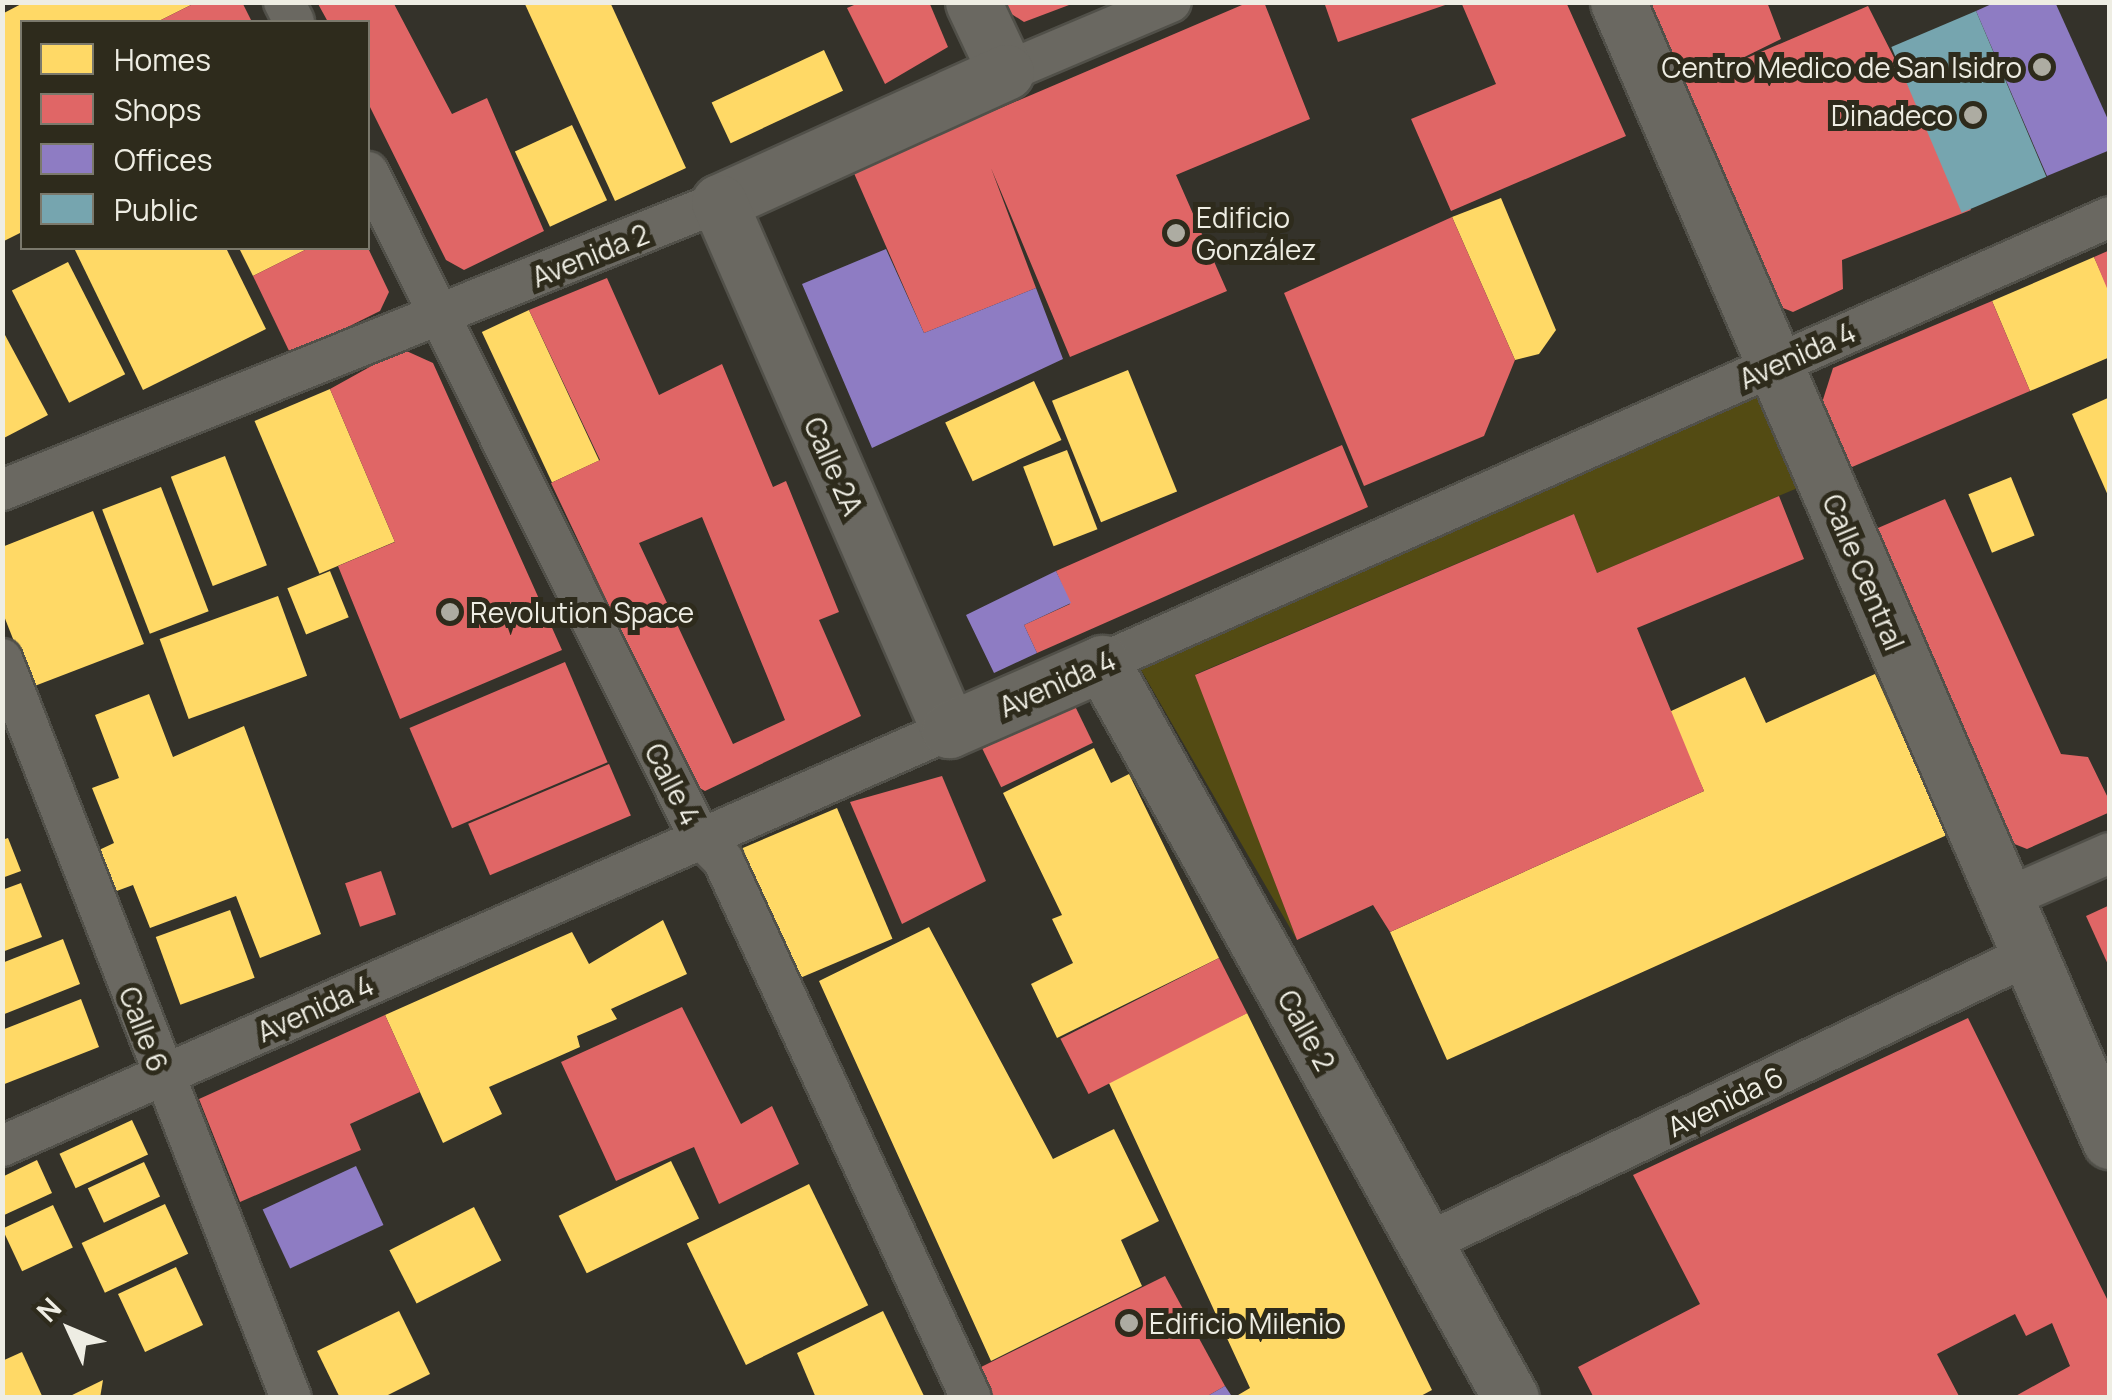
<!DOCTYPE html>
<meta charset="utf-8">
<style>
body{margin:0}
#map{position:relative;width:2112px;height:1400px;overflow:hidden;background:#34322a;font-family:Manrope,sans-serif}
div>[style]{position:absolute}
.green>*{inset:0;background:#534b13}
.homes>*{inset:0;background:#ffd966;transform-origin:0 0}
.shops>*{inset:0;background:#e06666;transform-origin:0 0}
.offices>*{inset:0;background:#8e7cc3;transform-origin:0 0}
.public>*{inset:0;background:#76a5af;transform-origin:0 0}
.roads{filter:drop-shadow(2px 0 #515049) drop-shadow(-2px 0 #515049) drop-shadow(0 2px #515049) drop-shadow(0 -2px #515049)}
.street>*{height:40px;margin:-20px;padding:0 20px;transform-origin:20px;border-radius:20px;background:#6a6861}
.secondary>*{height:55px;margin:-27.5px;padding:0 27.5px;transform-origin:27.5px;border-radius:27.5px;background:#6a6861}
.dots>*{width:28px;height:28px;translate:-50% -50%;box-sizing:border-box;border:5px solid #2e2b1c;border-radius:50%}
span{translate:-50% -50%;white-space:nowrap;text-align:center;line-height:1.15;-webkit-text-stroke:10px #2e2b1c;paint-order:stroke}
.poi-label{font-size:28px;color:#eeede3}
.right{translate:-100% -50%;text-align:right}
.left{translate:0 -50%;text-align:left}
.street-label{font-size:28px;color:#eeede3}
.frame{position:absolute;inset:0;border:5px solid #eeede3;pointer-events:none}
.legend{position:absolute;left:20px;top:20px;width:350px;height:230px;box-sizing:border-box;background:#2e2b1c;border:2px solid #7b796c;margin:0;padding:12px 18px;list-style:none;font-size:30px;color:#eeede3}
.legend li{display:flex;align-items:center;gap:20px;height:50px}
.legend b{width:50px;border:2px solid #7b796c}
.north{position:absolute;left:20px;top:1280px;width:100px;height:100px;-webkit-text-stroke:8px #2e2b1c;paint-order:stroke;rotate:314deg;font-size:28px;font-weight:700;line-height:40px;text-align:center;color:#eeede3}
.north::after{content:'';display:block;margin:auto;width:35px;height:45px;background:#eeede3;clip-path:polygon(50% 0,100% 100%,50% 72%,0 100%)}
</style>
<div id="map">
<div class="green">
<i style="clip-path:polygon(1764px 391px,1800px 487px,1597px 573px,1574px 514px,1196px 674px,1297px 940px,1137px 663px)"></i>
</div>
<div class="homes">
<i style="clip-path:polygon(25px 2px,197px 2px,157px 22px,22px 22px,22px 232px,2px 242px,2px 14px)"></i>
<i style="clip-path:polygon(524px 2px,610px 2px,686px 168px,615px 201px)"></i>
<i style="left:824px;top:50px;width:45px;height:124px;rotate:65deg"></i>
<i style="left:572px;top:125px;width:83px;height:63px;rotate:65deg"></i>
<i style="clip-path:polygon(1501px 198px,1556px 330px,1539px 354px,1515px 360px,1452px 217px)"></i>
<i style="clip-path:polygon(74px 248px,226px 248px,266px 329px,143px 390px)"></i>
<i style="clip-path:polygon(239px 248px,309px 248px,253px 276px)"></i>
<i style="clip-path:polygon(2094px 257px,2110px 293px,2110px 357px,2030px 391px,1992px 301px)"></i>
<i style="left:68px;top:262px;width:126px;height:63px;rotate:63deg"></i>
<i style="left:529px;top:310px;width:166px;height:52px;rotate:65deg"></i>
<i style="clip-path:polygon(5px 335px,48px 415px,2px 439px,2px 336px)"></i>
<i style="left:1128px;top:370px;width:131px;height:82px;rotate:68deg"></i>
<i style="left:1034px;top:381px;width:65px;height:98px;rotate:65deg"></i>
<i style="left:330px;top:389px;width:166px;height:82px;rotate:67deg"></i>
<i style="clip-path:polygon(2110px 397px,2110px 500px,2072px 414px)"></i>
<i style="left:1067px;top:450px;width:85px;height:47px;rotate:69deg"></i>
<i style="left:225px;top:456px;width:117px;height:58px;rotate:69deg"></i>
<i style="left:2011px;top:477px;width:63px;height:46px;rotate:68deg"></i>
<i style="left:161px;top:487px;width:133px;height:63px;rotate:69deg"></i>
<i style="clip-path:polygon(93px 511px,144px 644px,32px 687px,2px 611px,2px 547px)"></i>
<i style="left:330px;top:571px;width:50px;height:46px;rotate:68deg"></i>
<i style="left:278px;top:596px;width:85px;height:126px;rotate:70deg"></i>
<i style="clip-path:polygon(1875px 674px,1947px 835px,1447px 1060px,1390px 932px,1704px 791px,1669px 712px,1745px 677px,1766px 723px)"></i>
<i style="clip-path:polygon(149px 694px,173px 757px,244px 726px,321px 934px,260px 958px,236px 896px,150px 928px,133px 885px,114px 892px,99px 850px,114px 843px,92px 788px,119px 778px,95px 715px)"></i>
<i style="clip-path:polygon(1094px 748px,1111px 783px,1129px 774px,1219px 958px,1057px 1038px,1031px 984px,1073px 963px,1052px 919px,1062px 915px,1003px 793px)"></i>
<i style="left:837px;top:808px;width:142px;height:103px;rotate:67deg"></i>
<i style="clip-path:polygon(8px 838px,21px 871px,2px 878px,2px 840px)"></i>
<i style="clip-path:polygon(21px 883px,42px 937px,2px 952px,2px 890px)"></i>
<i style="left:230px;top:910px;width:72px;height:79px;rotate:70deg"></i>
<i style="clip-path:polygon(663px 920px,687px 974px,611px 1009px,617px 1019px,577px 1036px,580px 1047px,489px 1087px,502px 1114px,443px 1143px,385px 1015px,572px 932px,589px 964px)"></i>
<i style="clip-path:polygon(929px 927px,1053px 1159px,1114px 1129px,1159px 1221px,1121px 1240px,1142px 1286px,991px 1361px,819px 981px)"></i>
<i style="clip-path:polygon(63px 939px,80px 984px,2px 1015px,2px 963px)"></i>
<i style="clip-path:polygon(81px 999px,99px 1047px,2px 1085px,2px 1030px)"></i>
<i style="clip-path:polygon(1247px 1013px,1432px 1390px,1417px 1398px,1233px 1398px,1250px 1388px,1108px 1081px)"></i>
<i style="left:132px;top:1120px;width:38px;height:80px;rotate:65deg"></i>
<i style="clip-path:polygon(37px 1160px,52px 1193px,2px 1216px,2px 1177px)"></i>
<i style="left:671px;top:1161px;width:64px;height:125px;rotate:64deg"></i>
<i style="left:144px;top:1162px;width:38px;height:62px;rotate:65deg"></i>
<i style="left:809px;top:1184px;width:135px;height:136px;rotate:64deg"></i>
<i style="left:165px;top:1204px;width:55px;height:92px;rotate:65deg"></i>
<i style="left:53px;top:1205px;width:47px;height:56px;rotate:65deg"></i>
<i style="left:474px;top:1207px;width:60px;height:95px;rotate:63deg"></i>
<i style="left:176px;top:1267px;width:64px;height:64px;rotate:65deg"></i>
<i style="clip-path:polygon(399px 1311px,430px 1374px,382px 1398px,340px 1398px,317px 1351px)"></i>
<i style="clip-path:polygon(883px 1311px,925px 1398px,816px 1398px,797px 1353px)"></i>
<i style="clip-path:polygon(22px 1352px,43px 1398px,2px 1398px,2px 1361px)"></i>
<i style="clip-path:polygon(103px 1380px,100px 1398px,66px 1398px)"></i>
</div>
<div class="shops">
<i style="clip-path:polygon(197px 2px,242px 2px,252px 22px,157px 22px)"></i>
<i style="clip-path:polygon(317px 2px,393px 2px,452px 114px,487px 98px,544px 231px,464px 270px,446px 260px,368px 103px,368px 22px,328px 22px)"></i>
<i style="clip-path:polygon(861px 2px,929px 2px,948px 47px,885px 84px,847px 8px)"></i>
<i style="clip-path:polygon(993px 2px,1077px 2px,1024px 22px)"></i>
<i style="clip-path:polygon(1249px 2px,1264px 2px,1310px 119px,1176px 175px,1227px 291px,1070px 357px,991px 168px,1036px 288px,924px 333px,853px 171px)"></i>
<i style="clip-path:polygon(1324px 2px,1451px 2px,1451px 3px,1338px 42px)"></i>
<i style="clip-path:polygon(1461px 2px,1566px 2px,1626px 136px,1451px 211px,1411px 119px,1496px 84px)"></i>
<i style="clip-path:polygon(1647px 2px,1767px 2px,1781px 39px,1712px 73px,1868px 6px,1971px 210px,1842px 260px,1843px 289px,1793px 312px,1766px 301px,1674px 89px,1686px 84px)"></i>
<i style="clip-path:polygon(1452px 217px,1515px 360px,1484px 436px,1364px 486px,1284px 293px)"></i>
<i style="clip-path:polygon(309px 248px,368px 248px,389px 292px,380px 311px,291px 355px,253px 276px)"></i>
<i style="clip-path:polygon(2110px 250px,2110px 293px,2109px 293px,2094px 257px)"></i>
<i style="clip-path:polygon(evenodd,607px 278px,659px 395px,722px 364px,773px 487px,786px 481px,839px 612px,819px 620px,861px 716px,705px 791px,694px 785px,551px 483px,600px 460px,529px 310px,607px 278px,702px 517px,785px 720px,733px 744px,639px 543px,702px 517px)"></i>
<i style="clip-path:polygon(1992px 301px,2030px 391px,1845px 470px,1820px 409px,1833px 368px)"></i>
<i style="clip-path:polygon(402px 349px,433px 363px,562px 650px,400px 719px,338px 566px,395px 542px,330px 389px)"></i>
<i style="clip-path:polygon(1342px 445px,1368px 507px,1037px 653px,1024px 625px,1070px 604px,1056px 571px)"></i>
<i style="clip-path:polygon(1779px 496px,1804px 559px,1637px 628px,1704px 791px,1390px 932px,1373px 905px,1297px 940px,1195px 675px,1574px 514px,1597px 573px)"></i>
<i style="clip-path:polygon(1945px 499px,2061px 754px,2088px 757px,2110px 802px,2110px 812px,2027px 849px,2007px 841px,1871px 531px)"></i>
<i style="left:565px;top:662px;width:109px;height:169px;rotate:67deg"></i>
<i style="left:1074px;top:704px;width:43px;height:102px;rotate:64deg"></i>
<i style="left:609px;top:764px;width:56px;height:153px;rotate:67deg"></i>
<i style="clip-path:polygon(942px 776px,986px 881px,902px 924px,850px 802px)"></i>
<i style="left:381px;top:871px;width:46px;height:38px;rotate:71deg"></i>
<i style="clip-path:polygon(2110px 905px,2110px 969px,2086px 916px)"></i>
<i style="left:1219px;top:958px;width:62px;height:178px;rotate:63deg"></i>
<i style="clip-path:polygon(682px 1007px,741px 1124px,772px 1106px,799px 1164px,719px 1204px,694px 1147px,616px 1181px,561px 1062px)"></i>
<i style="clip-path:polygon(385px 1015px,420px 1092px,350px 1124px,361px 1150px,240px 1202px,199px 1099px)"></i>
<i style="clip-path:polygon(1968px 1018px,2110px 1305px,2110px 1398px,2012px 1398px,2070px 1366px,2052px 1323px,2026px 1336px,2015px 1314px,1937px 1354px,1960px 1398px,1594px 1398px,1578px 1367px,1700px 1304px,1633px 1175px)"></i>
<i style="clip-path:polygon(1165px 1276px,1225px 1386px,1204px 1398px,990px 1398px,977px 1369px)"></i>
</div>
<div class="offices">
<i style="clip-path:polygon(1996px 2px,2055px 2px,2110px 124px,2110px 150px,2047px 176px,1976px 11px)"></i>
<i style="clip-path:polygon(886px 249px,924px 333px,1036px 288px,1063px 359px,872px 448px,802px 284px)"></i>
<i style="clip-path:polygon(1056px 571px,1071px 603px,1024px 625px,1037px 653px,994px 673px,966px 615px)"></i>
<i style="left:356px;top:1166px;width:65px;height:103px;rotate:65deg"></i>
<i style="clip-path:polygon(1225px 1386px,1233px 1398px,1204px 1398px)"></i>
</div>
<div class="public">
<i style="left:1976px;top:11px;width:180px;height:92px;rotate:67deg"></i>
</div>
<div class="roads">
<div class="street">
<i style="left:284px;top:2px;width:22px;rotate:63deg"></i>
<i style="left:1006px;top:72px;width:179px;rotate:-23deg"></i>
<i style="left:368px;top:172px;width:742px;rotate:63.5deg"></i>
<i style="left:699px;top:836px;width:34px;rotate:45deg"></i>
<i style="left:723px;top:860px;width:592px;rotate:65.25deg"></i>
<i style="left:2px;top:490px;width:773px;rotate:-21.88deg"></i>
<i style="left:2px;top:659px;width:793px;rotate:68.64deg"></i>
<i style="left:1102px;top:663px;width:1102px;rotate:-23.87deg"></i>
<i style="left:2000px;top:901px;width:120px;rotate:-23.6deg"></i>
<i style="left:2px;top:1146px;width:1034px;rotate:-23.72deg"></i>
<i style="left:1425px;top:1244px;width:664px;rotate:-25.6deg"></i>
</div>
<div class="secondary">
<i style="left:973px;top:2px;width:77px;rotate:64.8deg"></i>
<i style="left:1006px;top:72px;width:315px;rotate:155.6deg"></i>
<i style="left:719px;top:202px;width:576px;rotate:66.46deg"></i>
<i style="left:949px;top:730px;width:167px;rotate:-23.6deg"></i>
<i style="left:1102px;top:663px;width:841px;rotate:60.91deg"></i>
<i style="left:1618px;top:2px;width:1241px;rotate:66.64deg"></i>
</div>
</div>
<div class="dots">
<i style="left:2042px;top:67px;background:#adaca2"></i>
<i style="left:1973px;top:115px;background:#adaca2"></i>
<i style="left:1176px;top:233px;background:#adaca2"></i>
<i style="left:450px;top:612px;background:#adaca2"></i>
<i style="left:1129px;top:1323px;background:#adaca2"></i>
</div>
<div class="poi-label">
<span class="right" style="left:2022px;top:67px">Centro Medico de San Isidro</span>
<span class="right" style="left:1953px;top:115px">Dinadeco</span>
<span class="left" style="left:1196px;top:233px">Edificio<br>González</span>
<span class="left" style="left:470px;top:612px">Revolution Space</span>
<span class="left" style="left:1149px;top:1323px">Edificio Milenio</span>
</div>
<div class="street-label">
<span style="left:590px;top:255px;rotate:-22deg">Avenida 2</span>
<span style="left:1797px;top:355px;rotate:-24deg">Avenida 4</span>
<span style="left:834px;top:466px;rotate:66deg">Calle 2A</span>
<span style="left:1864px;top:572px;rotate:67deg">Calle Central</span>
<span style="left:1057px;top:683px;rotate:-24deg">Avenida 4</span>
<span style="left:673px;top:784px;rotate:63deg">Calle 4</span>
<span style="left:315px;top:1008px;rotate:-24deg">Avenida 4</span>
<span style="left:144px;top:1029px;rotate:69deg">Calle 6</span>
<span style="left:1307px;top:1030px;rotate:61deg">Calle 2</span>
<span style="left:1725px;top:1101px;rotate:-26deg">Avenida 6</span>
</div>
<div class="frame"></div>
<ul class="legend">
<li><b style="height:28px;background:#ffd966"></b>Homes</li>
<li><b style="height:28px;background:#e06666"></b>Shops</li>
<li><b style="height:28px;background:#8e7cc3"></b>Offices</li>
<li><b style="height:28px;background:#76a5af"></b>Public</li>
</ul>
<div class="north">N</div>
</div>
